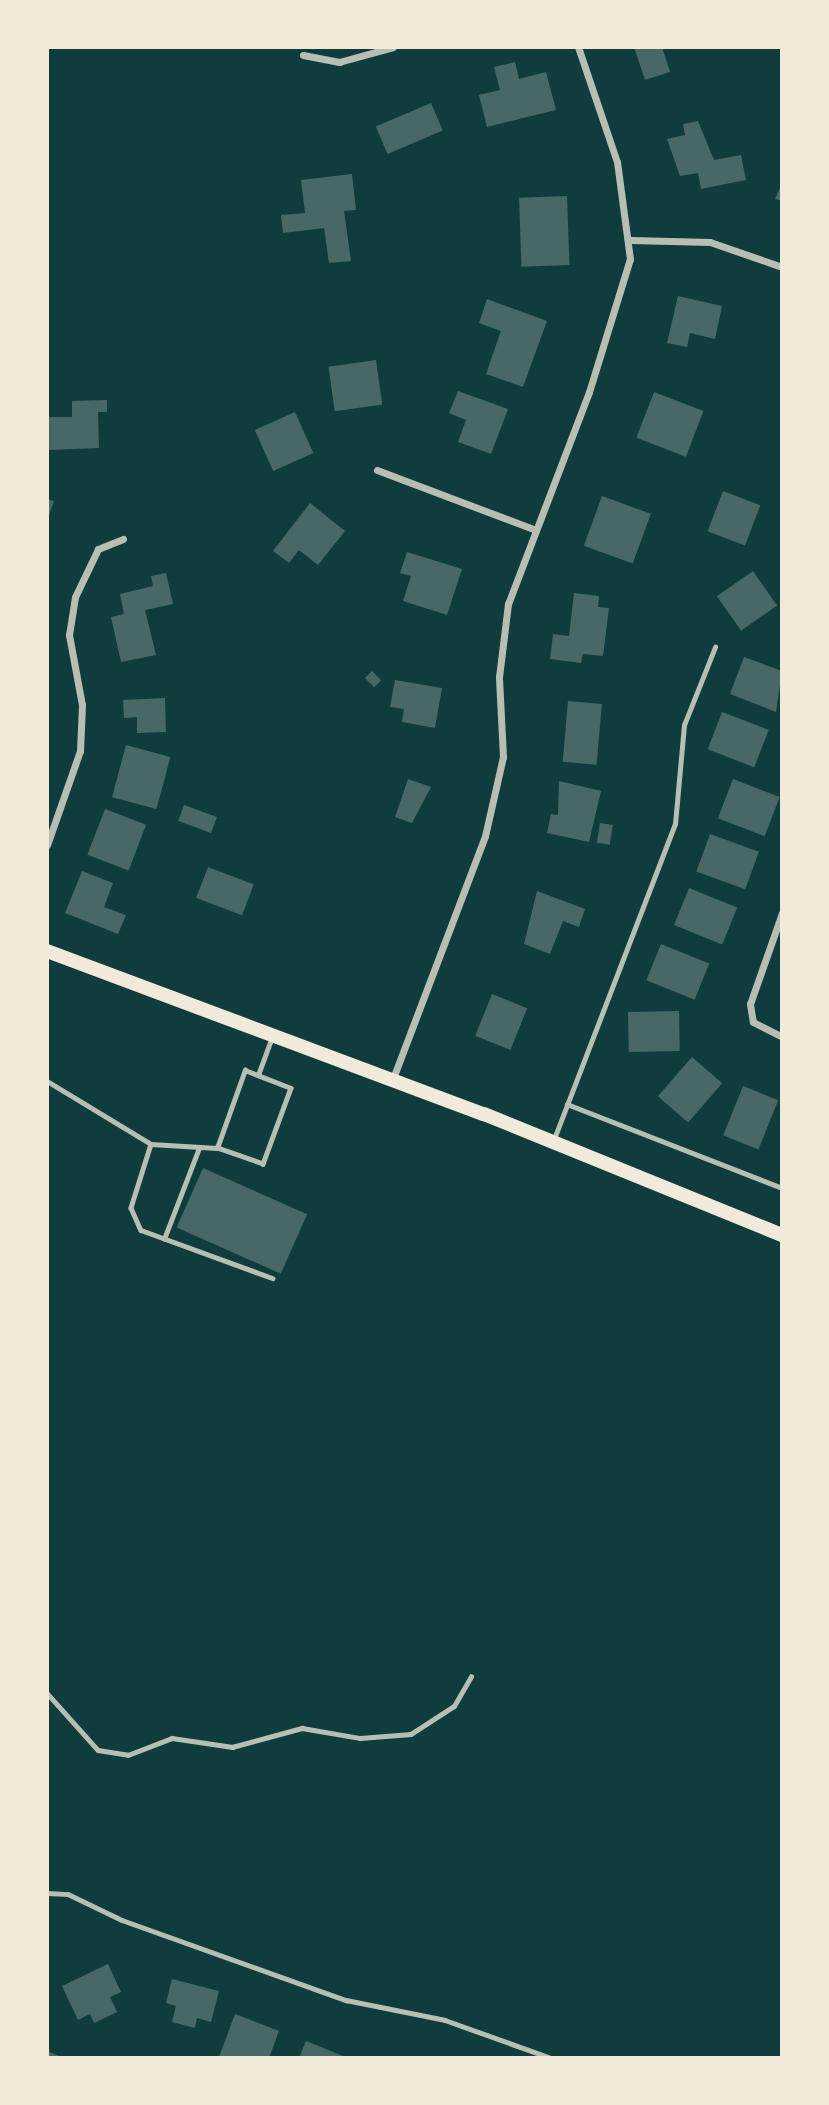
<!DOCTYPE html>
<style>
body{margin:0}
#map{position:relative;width:829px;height:2105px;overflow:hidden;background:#0f3d3e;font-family:Commissioner,sans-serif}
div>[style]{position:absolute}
.building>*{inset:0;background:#486865;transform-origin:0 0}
.service>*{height:4.5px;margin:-2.25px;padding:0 2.25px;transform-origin:2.25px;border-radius:2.25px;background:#b8beb3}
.minor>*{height:7px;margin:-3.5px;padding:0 3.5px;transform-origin:3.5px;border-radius:3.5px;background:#b8beb3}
.secondary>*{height:14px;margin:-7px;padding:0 7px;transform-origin:7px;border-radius:7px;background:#f1e9da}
span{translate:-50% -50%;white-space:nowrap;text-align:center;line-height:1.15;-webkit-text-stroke:6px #f1e9da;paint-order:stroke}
.frame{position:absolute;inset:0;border:49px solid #f1e9da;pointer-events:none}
</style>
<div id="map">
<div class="building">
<i style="clip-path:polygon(634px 47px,662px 47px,670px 72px,645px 80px)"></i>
<i style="clip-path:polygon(515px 62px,519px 79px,546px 72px,556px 110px,487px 127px,479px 95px,500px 90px,494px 67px)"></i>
<i style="left:431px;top:103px;width:30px;height:60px;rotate:67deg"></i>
<i style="clip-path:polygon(698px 121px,714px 160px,741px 155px,746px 180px,701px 189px,698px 173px,680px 176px,667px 139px,685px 135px,683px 124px)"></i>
<i style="clip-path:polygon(352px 174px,356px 210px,344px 211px,351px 261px,329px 263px,324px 228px,283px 233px,281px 215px,305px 213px,301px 180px)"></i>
<i style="clip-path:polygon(782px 183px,782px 201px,775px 199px)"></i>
<i style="left:567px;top:196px;width:69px;height:48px;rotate:88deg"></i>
<i style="clip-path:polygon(678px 296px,722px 306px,715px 339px,690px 333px,687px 347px,667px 343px)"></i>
<i style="clip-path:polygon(487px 299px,547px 321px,523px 387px,486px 374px,501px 331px,479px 323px)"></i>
<i style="left:376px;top:360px;width:45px;height:48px;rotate:82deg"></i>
<i style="clip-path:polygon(458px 391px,508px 409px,491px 454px,458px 442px,466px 420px,449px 413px)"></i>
<i style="left:654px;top:392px;width:53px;height:49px;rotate:21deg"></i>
<i style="clip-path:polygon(107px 400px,107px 412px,98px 412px,99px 448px,47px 450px,47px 417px,72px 417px,72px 401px)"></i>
<i style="left:295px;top:412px;width:45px;height:44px;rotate:66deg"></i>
<i style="left:723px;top:491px;width:40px;height:43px;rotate:21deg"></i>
<i style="left:602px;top:496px;width:52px;height:53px;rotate:20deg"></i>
<i style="clip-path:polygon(47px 499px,54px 501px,48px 518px,47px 518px)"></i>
<i style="clip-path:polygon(310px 503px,345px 531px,318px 565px,299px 550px,289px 563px,273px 551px)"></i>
<i style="clip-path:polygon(407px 552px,462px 569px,447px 615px,403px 601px,411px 576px,400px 573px)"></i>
<i style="left:753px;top:571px;width:42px;height:44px;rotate:55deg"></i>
<i style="clip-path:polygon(166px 573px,173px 604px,145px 610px,156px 655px,121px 662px,111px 617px,124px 614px,120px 594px,153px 586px,151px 576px)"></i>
<i style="clip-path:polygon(574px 593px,599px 596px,598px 607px,609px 608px,603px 656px,583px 654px,581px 663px,550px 659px,553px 634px,569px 636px)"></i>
<i style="clip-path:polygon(744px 657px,782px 671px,776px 712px,730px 694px)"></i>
<i style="left:372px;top:671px;width:13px;height:10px;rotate:45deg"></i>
<i style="clip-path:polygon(395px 680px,442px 688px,435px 728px,402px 722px,404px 709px,390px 707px)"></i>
<i style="clip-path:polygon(165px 698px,166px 732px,137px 733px,137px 717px,124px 718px,123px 700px)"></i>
<i style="left:568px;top:701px;width:34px;height:61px;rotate:5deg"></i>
<i style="left:722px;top:712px;width:50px;height:40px;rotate:21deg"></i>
<i style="left:126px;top:745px;width:46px;height:54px;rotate:15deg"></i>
<i style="clip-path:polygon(408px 779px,431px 787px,412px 823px,395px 817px)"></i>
<i style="left:733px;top:779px;width:50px;height:42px;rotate:21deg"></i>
<i style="clip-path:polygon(559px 781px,601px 791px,589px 842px,547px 833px,551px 814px,558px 815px)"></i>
<i style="left:184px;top:805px;width:35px;height:17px;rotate:20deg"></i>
<i style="left:105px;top:809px;width:44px;height:49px;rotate:21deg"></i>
<i style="left:600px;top:823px;width:13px;height:20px;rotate:9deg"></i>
<i style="left:710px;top:834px;width:52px;height:40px;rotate:20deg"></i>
<i style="left:208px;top:867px;width:49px;height:33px;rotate:21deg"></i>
<i style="clip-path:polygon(82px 871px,113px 883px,104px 907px,126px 915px,118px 934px,65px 913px)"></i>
<i style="left:689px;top:888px;width:52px;height:40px;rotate:22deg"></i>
<i style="clip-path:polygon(537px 891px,585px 909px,579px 927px,563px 921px,550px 954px,524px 944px)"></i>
<i style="left:661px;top:944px;width:52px;height:39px;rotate:22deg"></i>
<i style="left:492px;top:994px;width:38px;height:45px;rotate:22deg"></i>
<i style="left:679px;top:1011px;width:40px;height:51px;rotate:89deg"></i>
<i style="left:692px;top:1057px;width:40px;height:52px;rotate:41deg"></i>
<i style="left:743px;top:1086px;width:38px;height:53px;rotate:22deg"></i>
<i style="left:203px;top:1168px;width:114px;height:65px;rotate:24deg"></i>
<i style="clip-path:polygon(108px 1964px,121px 1992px,110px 1997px,117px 2012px,94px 2023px,90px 2014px,78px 2020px,62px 1986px)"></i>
<i style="clip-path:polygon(172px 1979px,219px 1991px,211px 2022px,197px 2018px,195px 2028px,172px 2022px,176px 2006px,166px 2003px)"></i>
<i style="clip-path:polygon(235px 2014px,279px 2031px,269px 2058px,219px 2057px)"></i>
<i style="clip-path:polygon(306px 2041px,348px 2058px,299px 2058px)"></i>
<i style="clip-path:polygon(47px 2051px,64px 2058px,47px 2058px)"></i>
</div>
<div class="service">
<i style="left:245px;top:1070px;width:49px;rotate:21.4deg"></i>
<i style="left:291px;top:1088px;width:81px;rotate:110.2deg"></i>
<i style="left:263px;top:1164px;width:49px;rotate:-160.8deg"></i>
<i style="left:217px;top:1148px;width:83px;rotate:-70.3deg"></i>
<i style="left:258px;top:1075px;width:40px;rotate:-69.8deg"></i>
<i style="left:47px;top:1081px;width:122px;rotate:31.2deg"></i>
<i style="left:151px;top:1144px;width:66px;rotate:3.5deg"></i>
<i style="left:567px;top:1104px;width:231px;rotate:21.3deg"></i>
<i style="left:554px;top:1139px;width:337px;rotate:-69deg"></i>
<i style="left:675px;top:824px;width:99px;rotate:-84.8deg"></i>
<i style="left:684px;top:725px;width:84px;rotate:-68.3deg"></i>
<i style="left:151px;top:1144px;width:67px;rotate:107.4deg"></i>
<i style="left:131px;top:1208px;width:24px;rotate:66deg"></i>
<i style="left:141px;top:1230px;width:140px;rotate:20.1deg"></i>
<i style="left:164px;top:1239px;width:97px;rotate:-69deg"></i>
<i style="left:47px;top:1693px;width:76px;rotate:48.2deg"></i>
<i style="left:98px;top:1750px;width:30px;rotate:9deg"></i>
<i style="left:128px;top:1755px;width:47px;rotate:-21.1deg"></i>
<i style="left:172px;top:1738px;width:61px;rotate:8.5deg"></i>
<i style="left:232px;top:1747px;width:73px;rotate:-15.2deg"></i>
<i style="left:302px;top:1728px;width:59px;rotate:9.8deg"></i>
<i style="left:360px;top:1738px;width:51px;rotate:-4.5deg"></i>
<i style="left:411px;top:1734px;width:51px;rotate:-33.1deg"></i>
<i style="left:454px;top:1706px;width:34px;rotate:-60deg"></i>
<i style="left:47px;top:1893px;width:21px;rotate:3deg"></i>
<i style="left:68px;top:1894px;width:60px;rotate:25.7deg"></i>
<i style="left:122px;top:1920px;width:238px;rotate:19.7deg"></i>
<i style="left:346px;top:2000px;width:101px;rotate:11.4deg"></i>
<i style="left:445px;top:2020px;width:113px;rotate:19.7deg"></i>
</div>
<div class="minor">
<i style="left:303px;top:55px;width:37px;rotate:11deg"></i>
<i style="left:339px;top:62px;width:56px;rotate:-15.5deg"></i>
<i style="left:631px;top:240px;width:79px;rotate:1.5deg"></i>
<i style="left:710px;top:242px;width:76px;rotate:19.1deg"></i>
<i style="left:377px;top:470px;width:170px;rotate:20.7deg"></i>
<i style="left:47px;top:845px;width:100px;rotate:-70.7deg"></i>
<i style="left:80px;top:751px;width:46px;rotate:-87.5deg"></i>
<i style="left:82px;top:705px;width:71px;rotate:-100.5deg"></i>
<i style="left:69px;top:635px;width:38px;rotate:-81deg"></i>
<i style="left:75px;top:597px;width:53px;rotate:-64.4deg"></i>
<i style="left:98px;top:549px;width:27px;rotate:-22deg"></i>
<i style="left:782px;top:913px;width:96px;rotate:109.4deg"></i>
<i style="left:750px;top:1004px;width:18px;rotate:81deg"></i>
<i style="left:753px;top:1022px;width:33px;rotate:27deg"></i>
<i style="left:392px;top:1081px;width:262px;rotate:-69.2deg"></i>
<i style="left:485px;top:836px;width:81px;rotate:-77.2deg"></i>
<i style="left:503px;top:757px;width:80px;rotate:-92.9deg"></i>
<i style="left:499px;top:677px;width:74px;rotate:-83deg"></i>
<i style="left:508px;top:604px;width:227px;rotate:-69.1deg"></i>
<i style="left:589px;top:392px;width:139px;rotate:-72.9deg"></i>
<i style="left:630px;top:259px;width:98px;rotate:-97.6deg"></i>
<i style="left:617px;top:162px;width:121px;rotate:-108.7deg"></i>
</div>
<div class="secondary">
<i style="left:47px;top:951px;width:466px;rotate:20.5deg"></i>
<i style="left:484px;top:1114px;width:322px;rotate:22.1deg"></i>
</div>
<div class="frame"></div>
</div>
